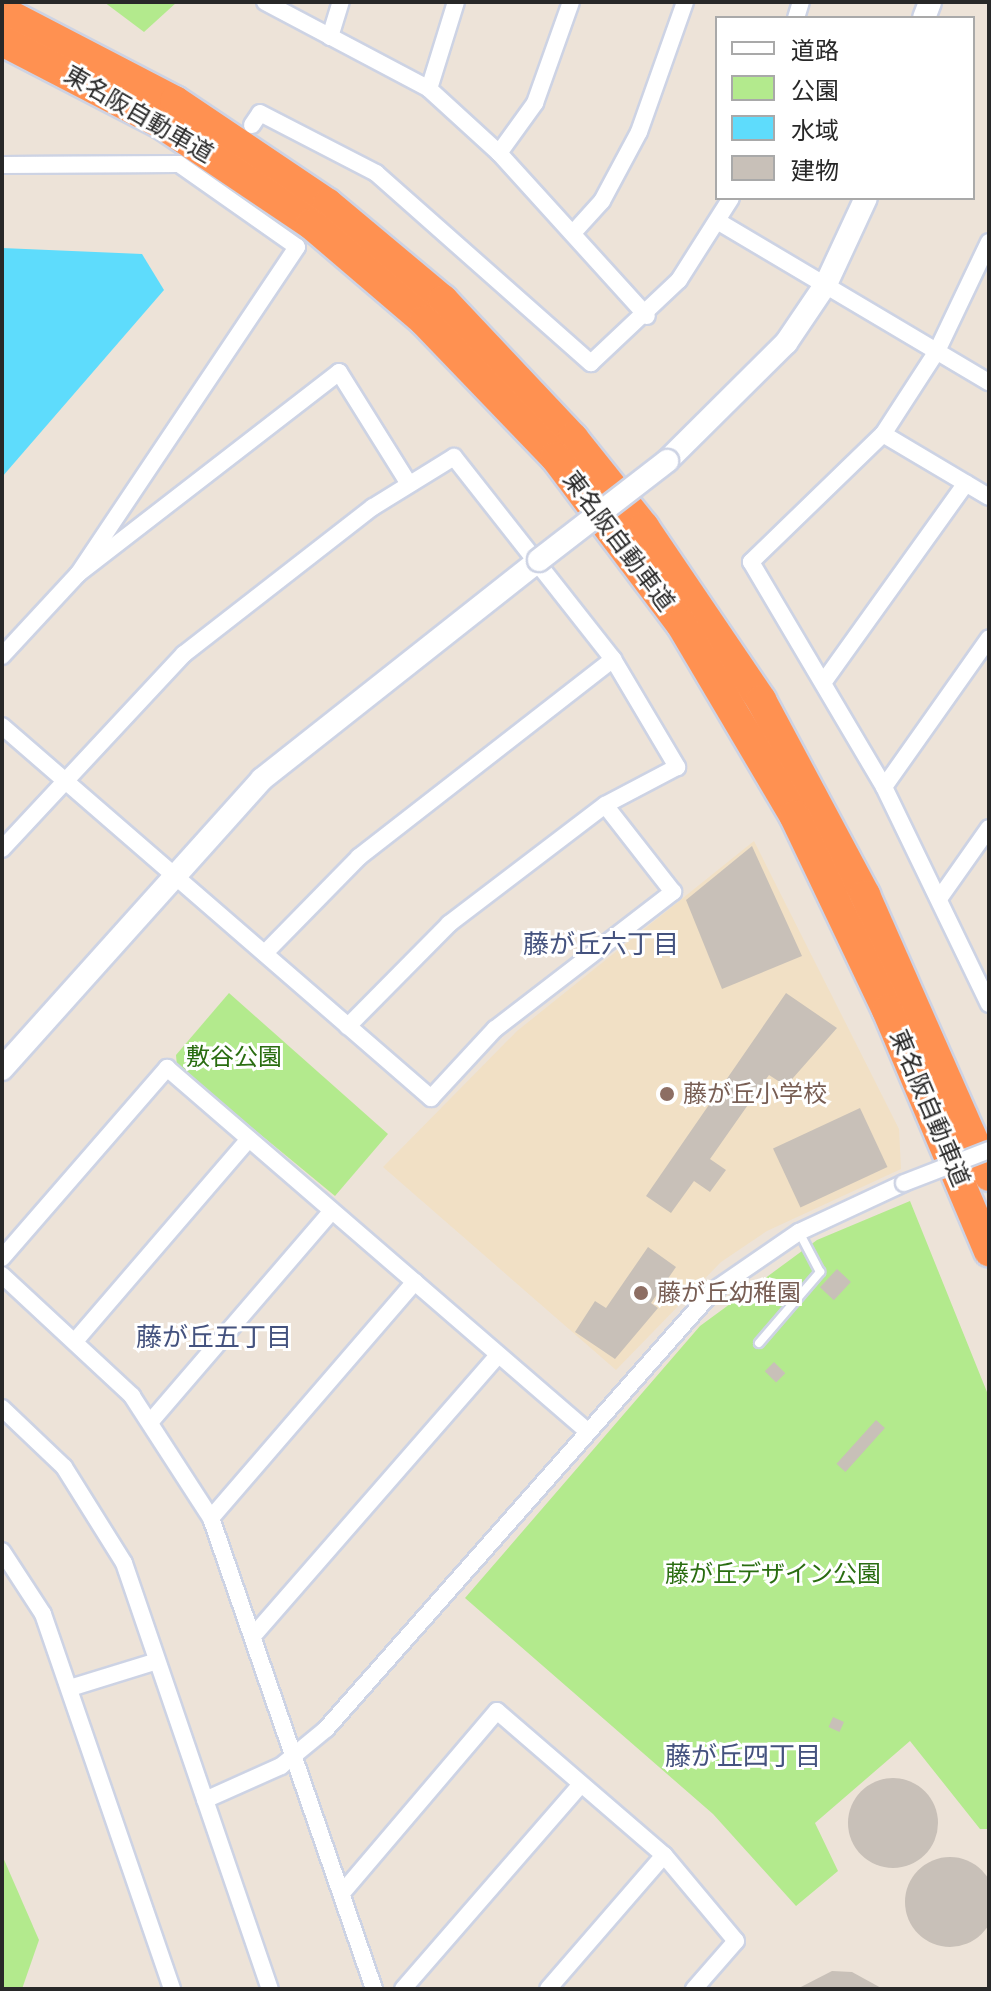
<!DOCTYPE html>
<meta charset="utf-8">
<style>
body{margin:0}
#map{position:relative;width:991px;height:1991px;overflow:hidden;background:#ede3d8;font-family:Arial,"Noto Sans JP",sans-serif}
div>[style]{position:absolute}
.education>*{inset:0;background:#f1e0c5}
.green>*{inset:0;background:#b3ea8d}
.water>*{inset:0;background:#5edcfc}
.building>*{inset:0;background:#c8c0b8;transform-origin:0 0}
.round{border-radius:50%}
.roads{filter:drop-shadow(2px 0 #cdd3e4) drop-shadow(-2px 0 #cdd3e4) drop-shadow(0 2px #cdd3e4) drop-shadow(0 -2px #cdd3e4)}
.lane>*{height:8px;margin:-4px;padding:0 4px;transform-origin:4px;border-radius:4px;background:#fff}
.street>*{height:16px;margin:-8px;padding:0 8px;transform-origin:8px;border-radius:8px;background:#fff}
.secondary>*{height:22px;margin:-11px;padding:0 11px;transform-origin:11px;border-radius:11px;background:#fff}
.highway>*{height:30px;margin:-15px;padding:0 15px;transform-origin:15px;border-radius:15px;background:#ff9151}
.bridges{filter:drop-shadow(2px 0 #cdd3e4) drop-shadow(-2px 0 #cdd3e4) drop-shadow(0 2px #cdd3e4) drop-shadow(0 -2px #cdd3e4)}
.street-bridge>*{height:16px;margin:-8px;padding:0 8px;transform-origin:8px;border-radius:8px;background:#fff}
.secondary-bridge>*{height:22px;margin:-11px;padding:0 11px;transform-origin:11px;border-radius:11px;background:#fff}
.dots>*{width:22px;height:22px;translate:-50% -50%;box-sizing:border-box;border:4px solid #fff;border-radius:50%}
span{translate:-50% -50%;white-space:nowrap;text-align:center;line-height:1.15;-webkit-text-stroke:6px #fff;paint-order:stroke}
.street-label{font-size:24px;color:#282828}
.park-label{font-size:24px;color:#2a6d11}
.education-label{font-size:24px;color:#785e54}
.left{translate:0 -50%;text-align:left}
.neighbourhood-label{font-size:26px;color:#44527e}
.frame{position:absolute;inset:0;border:4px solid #282828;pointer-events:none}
.legend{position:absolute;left:715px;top:16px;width:260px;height:184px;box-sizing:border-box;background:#fff;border:2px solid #a9a9a9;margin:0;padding:10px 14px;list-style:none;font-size:24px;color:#282828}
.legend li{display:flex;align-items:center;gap:16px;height:40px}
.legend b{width:40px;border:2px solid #a9a9a9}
</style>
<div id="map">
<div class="education">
<i style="clip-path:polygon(754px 841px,899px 1129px,901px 1169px,767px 1231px,721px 1262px,616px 1370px,383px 1167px,517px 1031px)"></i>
</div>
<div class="green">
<i style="clip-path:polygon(104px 2px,177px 2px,144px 32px)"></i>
<i style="clip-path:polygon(229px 993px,388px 1134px,335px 1196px,177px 1066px,176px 1055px)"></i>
<i style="clip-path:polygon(910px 1201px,989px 1397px,989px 1829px,980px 1829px,910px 1741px,815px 1823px,838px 1871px,796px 1906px,713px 1814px,465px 1598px,700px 1326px,817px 1240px)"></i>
<i style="clip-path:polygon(2px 1855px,39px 1940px,22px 1989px,2px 1989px)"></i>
</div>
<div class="water">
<i style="clip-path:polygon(2px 248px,142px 254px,164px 290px,2px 477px)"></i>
</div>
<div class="building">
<i style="clip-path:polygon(752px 846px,802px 956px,722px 989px,686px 900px)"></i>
<i style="clip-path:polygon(786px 993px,837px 1028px,786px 1086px,769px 1075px,710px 1159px,726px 1170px,710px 1192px,694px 1181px,671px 1213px,646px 1196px)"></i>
<i style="left:860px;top:1108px;width:65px;height:96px;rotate:65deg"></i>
<i style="clip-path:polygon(648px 1247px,676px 1267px,651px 1303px,658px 1308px,615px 1359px,575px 1332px,595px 1301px,606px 1308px)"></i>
<i style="left:837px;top:1269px;width:19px;height:25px;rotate:43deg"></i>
<i style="left:774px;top:1362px;width:16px;height:13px;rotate:45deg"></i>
<i style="left:876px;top:1420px;width:12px;height:59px;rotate:42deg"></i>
<i style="left:833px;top:1717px;width:12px;height:11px;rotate:24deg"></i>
<i class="round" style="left:848px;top:1778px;width:90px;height:90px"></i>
<i class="round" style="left:905px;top:1857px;width:90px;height:90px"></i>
<i style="clip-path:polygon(832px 1971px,852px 1972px,883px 1989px,797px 1989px)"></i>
</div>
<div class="roads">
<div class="lane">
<i style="left:759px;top:1343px;width:94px;rotate:-49.3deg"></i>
<i style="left:820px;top:1272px;width:45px;rotate:-117.7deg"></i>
</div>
<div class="street">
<i style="left:265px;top:2px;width:186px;rotate:27.9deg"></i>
<i style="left:429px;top:89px;width:95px;rotate:42.4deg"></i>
<i style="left:499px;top:153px;width:220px;rotate:47.8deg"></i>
<i style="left:796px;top:18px;width:17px;rotate:-73deg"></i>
<i style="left:330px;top:37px;width:37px;rotate:-73deg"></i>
<i style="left:429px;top:89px;width:91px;rotate:-72.8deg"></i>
<i style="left:252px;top:125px;width:14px;rotate:-56deg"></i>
<i style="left:260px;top:113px;width:131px;rotate:27.3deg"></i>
<i style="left:376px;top:173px;width:287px;rotate:41.5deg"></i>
<i style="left:591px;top:363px;width:121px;rotate:-43.3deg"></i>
<i style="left:679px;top:280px;width:97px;rotate:-57.6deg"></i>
<i style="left:499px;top:153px;width:62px;rotate:-54.2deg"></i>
<i style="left:535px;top:103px;width:107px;rotate:-70.4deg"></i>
<i style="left:2px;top:165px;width:177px;rotate:-0.3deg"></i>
<i style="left:179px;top:164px;width:144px;rotate:35.1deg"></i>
<i style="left:297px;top:247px;width:394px;rotate:123.8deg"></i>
<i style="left:719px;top:222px;width:314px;rotate:30.7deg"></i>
<i style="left:573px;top:233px;width:43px;rotate:-47.8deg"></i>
<i style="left:602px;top:201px;width:78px;rotate:-61.8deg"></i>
<i style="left:639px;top:132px;width:138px;rotate:-70.5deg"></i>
<i style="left:989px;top:242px;width:121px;rotate:115.5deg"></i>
<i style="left:937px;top:351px;width:99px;rotate:123deg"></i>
<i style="left:883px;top:434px;width:184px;rotate:135.9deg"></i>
<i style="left:751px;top:562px;width:261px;rotate:59.4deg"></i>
<i style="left:884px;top:787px;width:241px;rotate:64.2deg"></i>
<i style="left:883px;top:434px;width:123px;rotate:30.7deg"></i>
<i style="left:2px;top:656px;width:112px;rotate:-47.2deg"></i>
<i style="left:78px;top:574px;width:330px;rotate:-37.7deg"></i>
<i style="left:339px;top:372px;width:132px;rotate:58deg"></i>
<i style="left:825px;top:680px;width:242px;rotate:-54.4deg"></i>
<i style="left:2px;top:726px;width:568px;rotate:40.93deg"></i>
<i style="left:431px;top:1098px;width:94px;rotate:-47.2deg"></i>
<i style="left:495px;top:1029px;width:225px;rotate:-37.6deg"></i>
<i style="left:673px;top:892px;width:110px;rotate:-128deg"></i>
<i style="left:884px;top:787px;width:182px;rotate:-54.8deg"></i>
<i style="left:2px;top:849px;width:267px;rotate:-47deg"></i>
<i style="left:184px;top:654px;width:239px;rotate:-37.9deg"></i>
<i style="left:373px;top:507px;width:95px;rotate:-31.7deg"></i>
<i style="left:454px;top:457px;width:257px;rotate:51.8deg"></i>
<i style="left:613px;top:659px;width:126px;rotate:59.3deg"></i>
<i style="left:677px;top:767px;width:81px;rotate:152.2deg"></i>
<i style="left:605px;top:805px;width:196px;rotate:142.7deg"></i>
<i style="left:449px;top:924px;width:144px;rotate:134.7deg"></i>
<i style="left:941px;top:896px;width:83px;rotate:-54.8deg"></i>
<i style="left:265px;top:953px;width:134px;rotate:-45.6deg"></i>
<i style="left:359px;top:857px;width:322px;rotate:-37.9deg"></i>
<i style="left:2px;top:1258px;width:252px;rotate:-49deg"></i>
<i style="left:167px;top:1068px;width:552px;rotate:40.82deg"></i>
<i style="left:2px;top:1275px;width:178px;rotate:42.9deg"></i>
<i style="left:132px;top:1396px;width:145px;rotate:57.1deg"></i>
<i style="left:211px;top:1518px;width:498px;rotate:70.9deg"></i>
<i style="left:76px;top:1340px;width:265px;rotate:-49.3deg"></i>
<i style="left:2px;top:1408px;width:86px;rotate:43.6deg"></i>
<i style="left:64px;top:1467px;width:113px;rotate:58deg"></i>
<i style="left:124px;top:1563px;width:450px;rotate:71.1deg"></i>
<i style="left:152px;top:1420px;width:276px;rotate:-49.3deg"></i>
<i style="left:211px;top:1518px;width:312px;rotate:-49.2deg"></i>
<i style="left:2px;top:1551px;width:75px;rotate:56.9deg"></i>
<i style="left:43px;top:1614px;width:397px;rotate:71deg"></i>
<i style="left:253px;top:1636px;width:373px;rotate:-48.9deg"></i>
<i style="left:70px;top:1688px;width:91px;rotate:-17.2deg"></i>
<i style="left:205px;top:1800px;width:83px;rotate:-24.1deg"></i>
<i style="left:281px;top:1766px;width:58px;rotate:-39.4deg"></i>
<i style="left:326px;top:1729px;width:584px;rotate:-48.54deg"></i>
<i style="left:713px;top:1291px;width:104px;rotate:-34.5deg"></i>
<i style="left:799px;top:1232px;width:116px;rotate:-25deg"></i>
<i style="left:342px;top:1893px;width:239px;rotate:-49.6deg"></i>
<i style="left:497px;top:1711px;width:221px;rotate:40.8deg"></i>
<i style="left:664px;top:1855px;width:112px;rotate:50.1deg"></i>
<i style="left:736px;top:1941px;width:64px;rotate:131.2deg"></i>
<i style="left:403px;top:1989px;width:271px;rotate:-49deg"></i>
<i style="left:548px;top:1989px;width:177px;rotate:-49.1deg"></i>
</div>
<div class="secondary">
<i style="left:924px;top:18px;width:17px;rotate:-69deg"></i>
<i style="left:667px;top:461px;width:168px;rotate:-44.8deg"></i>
<i style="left:786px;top:343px;width:71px;rotate:-55.9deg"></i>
<i style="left:826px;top:284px;width:95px;rotate:-65.1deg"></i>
<i style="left:2px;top:1069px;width:389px;rotate:-48.1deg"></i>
<i style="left:262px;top:779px;width:353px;rotate:-38.3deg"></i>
</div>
<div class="highway">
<i style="left:2px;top:11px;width:195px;rotate:27.5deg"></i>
<i style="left:175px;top:101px;width:184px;rotate:33.9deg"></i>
<i style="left:328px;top:204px;width:150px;rotate:39.9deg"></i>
<i style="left:443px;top:300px;width:190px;rotate:46.7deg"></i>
<i style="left:573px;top:438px;width:114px;rotate:51.4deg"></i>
<i style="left:644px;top:527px;width:209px;rotate:55.9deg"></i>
<i style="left:761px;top:700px;width:221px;rotate:61.9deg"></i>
<i style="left:865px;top:895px;width:307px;rotate:66.2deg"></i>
<i style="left:2px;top:41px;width:180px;rotate:27.4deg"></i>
<i style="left:162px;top:124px;width:179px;rotate:33.9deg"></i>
<i style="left:311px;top:224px;width:149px;rotate:40.6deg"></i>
<i style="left:424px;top:321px;width:189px;rotate:46.1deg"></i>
<i style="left:555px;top:457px;width:209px;rotate:53deg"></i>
<i style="left:681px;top:624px;width:222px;rotate:59.4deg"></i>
<i style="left:794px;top:815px;width:216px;rotate:64.5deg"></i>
<i style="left:887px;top:1010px;width:262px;rotate:67.1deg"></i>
</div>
</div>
<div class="bridges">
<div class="street-bridge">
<i style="left:904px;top:1183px;width:91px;rotate:-21.2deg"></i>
</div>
<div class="secondary-bridge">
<i style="left:539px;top:560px;width:162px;rotate:-37.7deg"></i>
</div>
</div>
<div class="dots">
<i style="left:667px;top:1094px;background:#8d6e63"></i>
<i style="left:641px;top:1293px;background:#8d6e63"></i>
</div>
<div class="street-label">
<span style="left:139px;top:114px;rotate:30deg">東名阪自動車道</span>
<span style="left:619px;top:541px;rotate:53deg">東名阪自動車道</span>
<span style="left:930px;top:1108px;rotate:67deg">東名阪自動車道</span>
</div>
<div class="park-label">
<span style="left:234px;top:1057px">敷谷公園</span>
<span style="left:773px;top:1574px">藤が丘デザイン公園</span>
</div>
<div class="education-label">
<span class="left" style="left:683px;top:1094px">藤が丘小学校</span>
<span class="left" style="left:657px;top:1293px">藤が丘幼稚園</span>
</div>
<div class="neighbourhood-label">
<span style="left:601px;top:945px">藤が丘六丁目</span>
<span style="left:214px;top:1338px">藤が丘五丁目</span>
<span style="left:743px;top:1757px">藤が丘四丁目</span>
</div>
<div class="frame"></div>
<ul class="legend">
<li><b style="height:10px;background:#fff"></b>道路</li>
<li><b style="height:22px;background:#b3ea8d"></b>公園</li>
<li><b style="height:22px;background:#5edcfc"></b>水域</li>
<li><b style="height:22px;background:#c8c0b8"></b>建物</li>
</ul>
</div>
